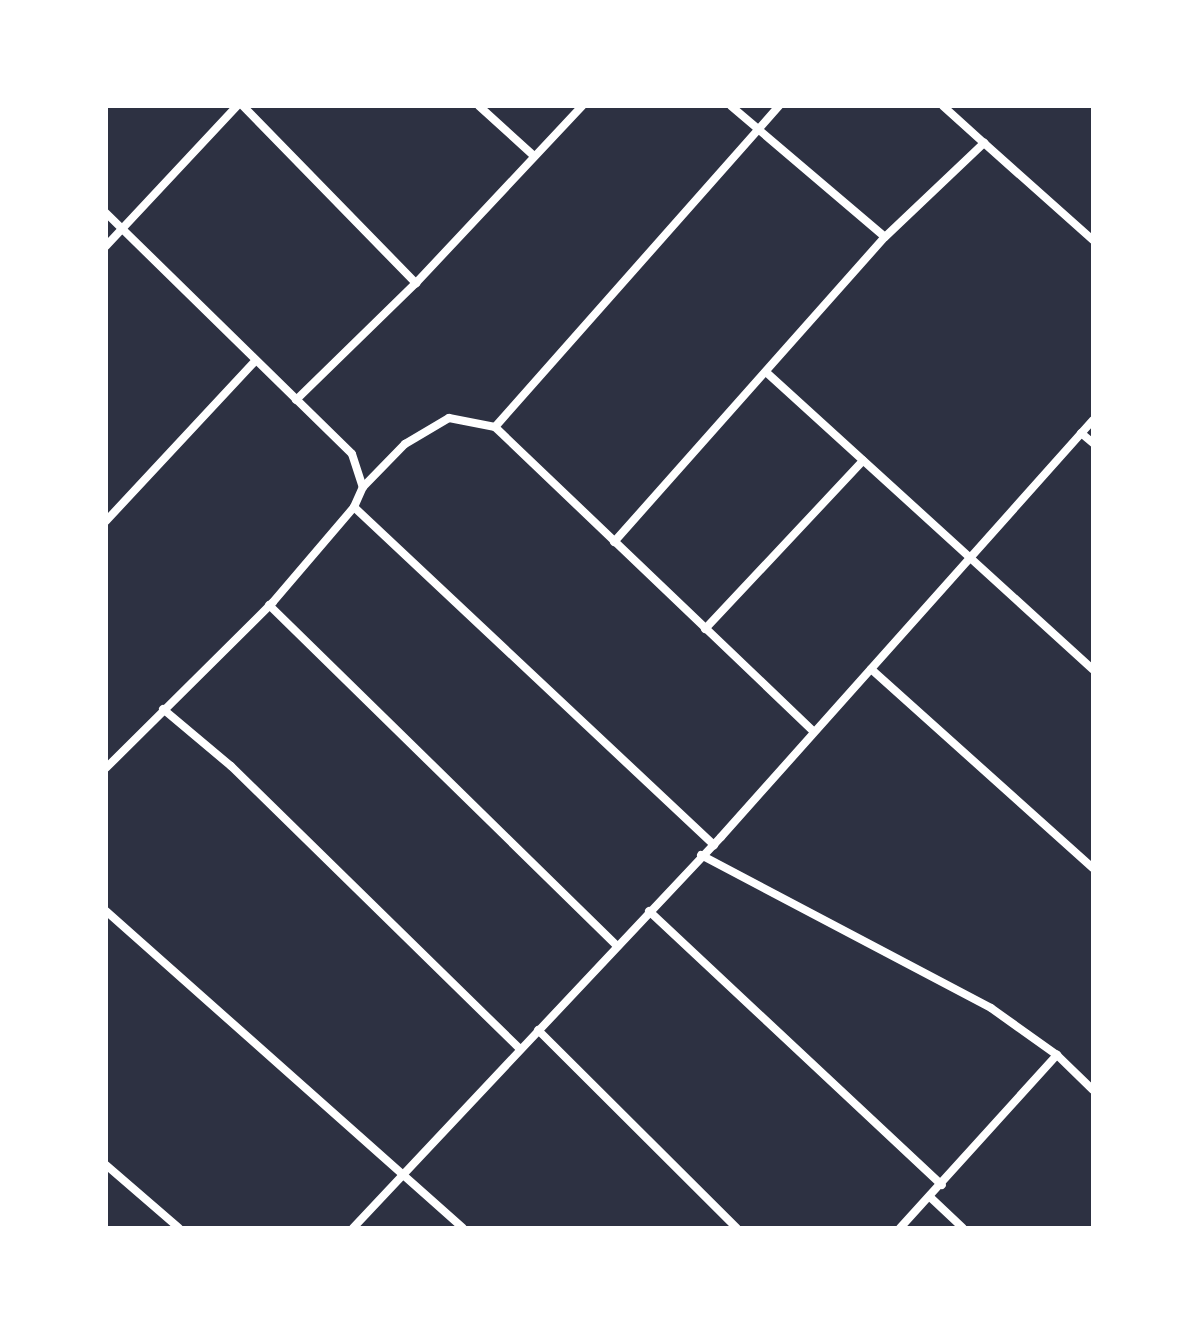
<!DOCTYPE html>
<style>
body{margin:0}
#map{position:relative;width:1199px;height:1334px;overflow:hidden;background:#2d3142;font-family:"Crimson Pro",serif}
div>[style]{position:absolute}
.minor>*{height:8px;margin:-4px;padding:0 4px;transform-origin:4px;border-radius:4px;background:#fff}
span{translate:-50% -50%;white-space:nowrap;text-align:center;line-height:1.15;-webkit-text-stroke:8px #fff;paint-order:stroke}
.frame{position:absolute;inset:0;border:108px solid #fff;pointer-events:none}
</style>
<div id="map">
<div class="minor">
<i style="left:243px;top:106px;width:248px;rotate:45.7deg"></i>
<i style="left:479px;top:106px;width:74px;rotate:42.3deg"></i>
<i style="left:731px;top:106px;width:202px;rotate:40.4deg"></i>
<i style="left:943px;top:106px;width:55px;rotate:42.1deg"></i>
<i style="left:106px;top:213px;width:344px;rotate:44.4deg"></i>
<i style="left:352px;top:454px;width:35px;rotate:72deg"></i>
<i style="left:106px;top:246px;width:192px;rotate:-46.9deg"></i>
<i style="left:766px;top:372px;width:442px;rotate:42.3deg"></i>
<i style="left:296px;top:400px;width:168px;rotate:-44.3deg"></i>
<i style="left:416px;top:283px;width:243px;rotate:-46.8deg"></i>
<i style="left:495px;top:427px;width:429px;rotate:-48.5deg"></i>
<i style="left:1081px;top:433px;width:16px;rotate:40deg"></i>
<i style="left:354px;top:507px;width:494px;rotate:43.2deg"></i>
<i style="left:106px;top:521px;width:219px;rotate:-47deg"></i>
<i style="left:614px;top:542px;width:408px;rotate:-48.4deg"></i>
<i style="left:885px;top:237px;width:137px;rotate:-43.5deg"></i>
<i style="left:984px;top:143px;width:146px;rotate:41.7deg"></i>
<i style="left:269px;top:605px;width:486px;rotate:44.4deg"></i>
<i style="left:705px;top:629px;width:231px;rotate:-46.8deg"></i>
<i style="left:871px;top:669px;width:298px;rotate:41.9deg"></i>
<i style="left:163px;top:709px;width:89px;rotate:40deg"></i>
<i style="left:231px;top:766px;width:404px;rotate:44.4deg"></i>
<i style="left:106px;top:768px;width:235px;rotate:-44.8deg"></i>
<i style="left:273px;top:602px;width:125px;rotate:-49.5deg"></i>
<i style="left:354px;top:507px;width:22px;rotate:-66deg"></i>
<i style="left:363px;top:487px;width:60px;rotate:-45.7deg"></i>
<i style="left:405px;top:444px;width:51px;rotate:-30.6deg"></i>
<i style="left:449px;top:418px;width:47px;rotate:11.1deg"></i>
<i style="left:495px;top:427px;width:439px;rotate:43.7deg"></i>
<i style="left:701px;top:855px;width:328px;rotate:27.8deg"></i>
<i style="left:991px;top:1008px;width:81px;rotate:35.5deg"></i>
<i style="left:1057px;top:1055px;width:50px;rotate:44.2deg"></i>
<i style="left:106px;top:911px;width:477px;rotate:41.6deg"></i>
<i style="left:649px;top:911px;width:401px;rotate:43.1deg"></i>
<i style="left:538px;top:1030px;width:281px;rotate:44.9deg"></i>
<i style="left:106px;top:1165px;width:96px;rotate:40.8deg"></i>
<i style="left:930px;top:1197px;width:45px;rotate:43.2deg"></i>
<i style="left:353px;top:1228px;width:537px;rotate:-46.74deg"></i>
<i style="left:721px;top:837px;width:559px;rotate:-48.26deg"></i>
<i style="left:900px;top:1228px;width:234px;rotate:-47.8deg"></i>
</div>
<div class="frame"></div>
</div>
